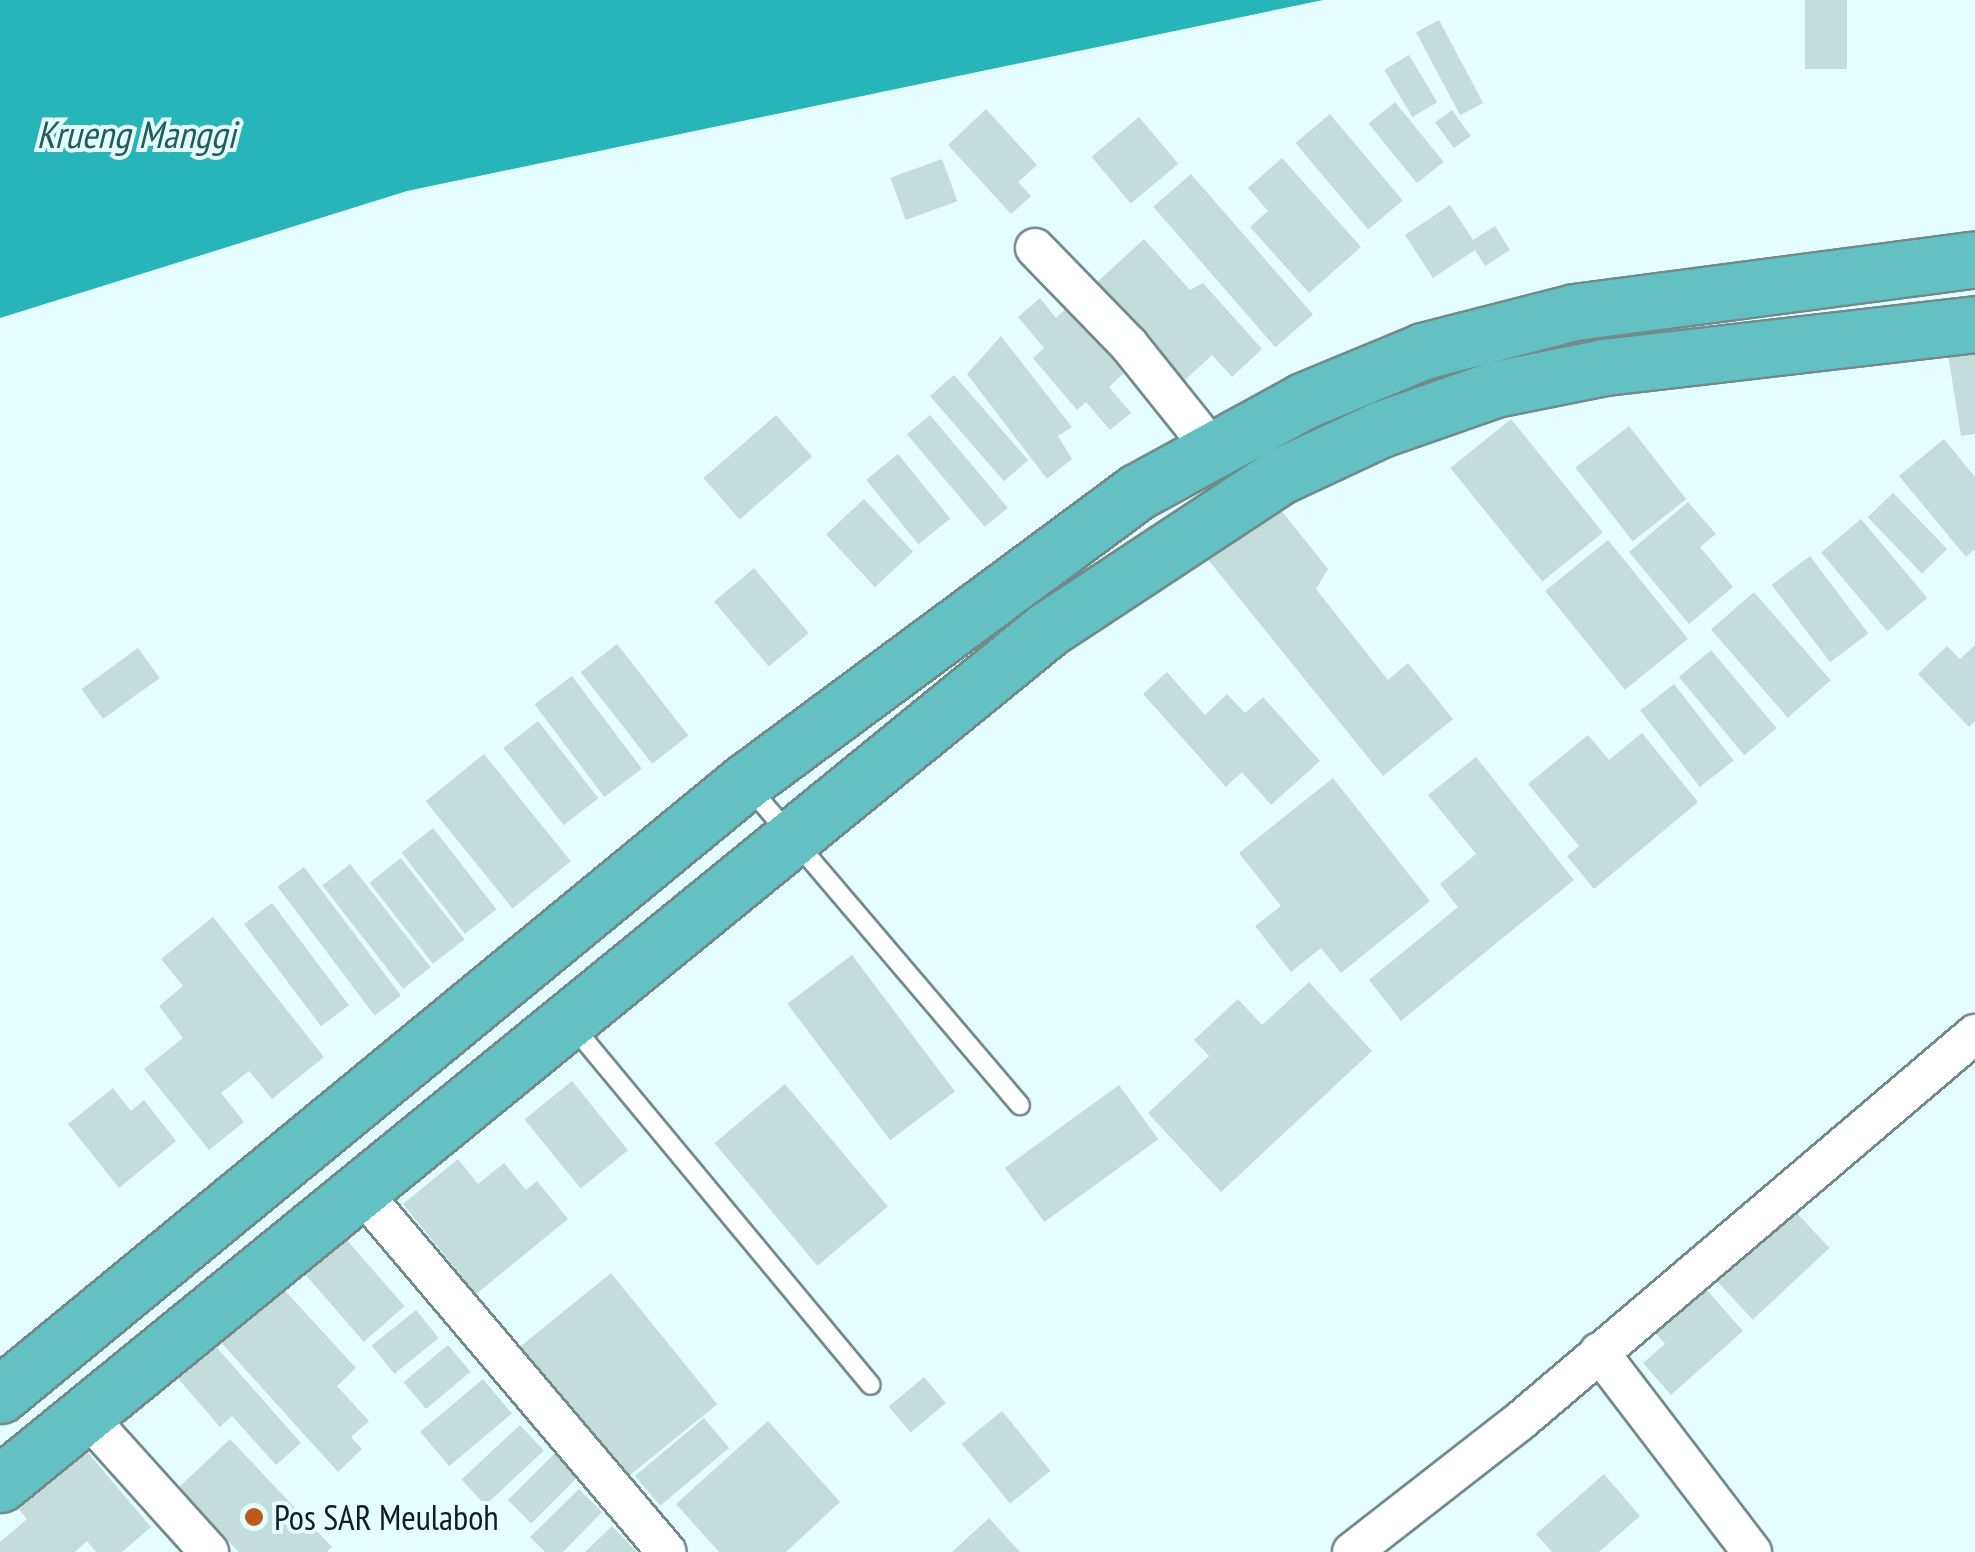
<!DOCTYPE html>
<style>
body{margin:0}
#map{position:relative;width:1975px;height:1552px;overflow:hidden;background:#e4feff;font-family:"PT Sans Narrow",sans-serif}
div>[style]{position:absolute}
.water>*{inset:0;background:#27b5b9}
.building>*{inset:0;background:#c3dddd;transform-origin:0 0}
.roads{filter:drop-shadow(2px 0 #728a8a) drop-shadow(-2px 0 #728a8a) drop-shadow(0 2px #728a8a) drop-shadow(0 -2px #728a8a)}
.service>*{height:18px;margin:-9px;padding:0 9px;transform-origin:9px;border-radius:9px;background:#fff}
.minor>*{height:38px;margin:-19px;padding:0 19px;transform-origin:19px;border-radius:19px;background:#fff}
.trunk>*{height:55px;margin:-27.5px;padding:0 27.5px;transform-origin:27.5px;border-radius:27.5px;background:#63c0c3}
.dots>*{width:28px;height:28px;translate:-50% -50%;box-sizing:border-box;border:5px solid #e4feff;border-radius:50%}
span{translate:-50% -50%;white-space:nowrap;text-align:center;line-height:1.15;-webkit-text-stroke:8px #e4feff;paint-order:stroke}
.poi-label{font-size:35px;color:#121c1c}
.left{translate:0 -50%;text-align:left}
.water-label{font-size:38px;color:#265c5e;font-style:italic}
</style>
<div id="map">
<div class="water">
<i style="clip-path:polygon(0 0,1323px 0,407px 191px,0 318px)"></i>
</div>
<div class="building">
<i style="left:1805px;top:0;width:42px;height:69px"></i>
<i style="left:1439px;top:20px;width:94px;height:26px;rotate:62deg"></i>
<i style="left:1409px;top:55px;width:55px;height:29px;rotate:59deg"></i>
<i style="left:1395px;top:102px;width:77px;height:34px;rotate:51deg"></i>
<i style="clip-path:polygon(986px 109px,1037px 165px,1018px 182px,1031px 196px,1011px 214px,948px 145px)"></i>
<i style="left:1452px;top:110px;width:32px;height:21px;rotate:54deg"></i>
<i style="left:1330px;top:114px;width:113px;height:45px;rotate:50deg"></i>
<i style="left:1139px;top:117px;width:61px;height:62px;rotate:50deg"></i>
<i style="clip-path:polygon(1282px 158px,1361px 247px,1309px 293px,1250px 227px,1268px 211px,1248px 188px)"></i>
<i style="left:942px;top:159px;width:45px;height:55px;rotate:70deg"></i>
<i style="left:1191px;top:174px;width:186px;height:50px;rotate:49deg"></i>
<i style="clip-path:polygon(1450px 205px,1473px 240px,1495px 226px,1510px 250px,1485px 266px,1475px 250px,1433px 278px,1405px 235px)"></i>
<i style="clip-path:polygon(1144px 239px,1190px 290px,1203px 283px,1262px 349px,1232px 377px,1212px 355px,1184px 381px,1096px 283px)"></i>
<i style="clip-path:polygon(1040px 298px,1056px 318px,1069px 306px,1125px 372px,1109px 387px,1131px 413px,1110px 430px,1086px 402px,1077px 410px,1033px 358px,1044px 348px,1018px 317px)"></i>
<i style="clip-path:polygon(1001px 336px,1072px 427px,1058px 436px,1072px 459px,1047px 479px,967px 374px)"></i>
<i style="clip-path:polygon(1975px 344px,1975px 434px,1961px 436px,1947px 348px)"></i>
<i style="left:954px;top:375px;width:113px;height:32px;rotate:49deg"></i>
<i style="left:776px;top:415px;width:55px;height:96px;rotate:49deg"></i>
<i style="left:930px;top:415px;width:121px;height:30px;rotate:50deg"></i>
<i style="left:1511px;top:419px;width:146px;height:78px;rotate:51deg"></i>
<i style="left:1629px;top:426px;width:93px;height:68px;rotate:52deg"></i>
<i style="clip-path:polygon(1944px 439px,1975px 477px,1975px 549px,1966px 557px,1899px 476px)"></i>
<i style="left:898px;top:454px;width:83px;height:41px;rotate:51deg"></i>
<i style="clip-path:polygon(1265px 490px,1328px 569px,1316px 589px,1388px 680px,1408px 663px,1453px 719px,1383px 776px,1197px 546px)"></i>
<i style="left:1893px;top:493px;width:78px;height:35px;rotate:46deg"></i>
<i style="left:864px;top:499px;width:72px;height:52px;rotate:47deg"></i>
<i style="clip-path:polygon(1688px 502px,1716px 534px,1700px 547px,1733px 587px,1689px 624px,1629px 552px)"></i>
<i style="left:1861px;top:519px;width:103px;height:52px;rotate:50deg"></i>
<i style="left:1608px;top:540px;width:127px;height:81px;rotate:51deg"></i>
<i style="left:1810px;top:556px;width:97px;height:48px;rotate:53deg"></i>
<i style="left:754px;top:568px;width:85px;height:52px;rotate:50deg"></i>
<i style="left:1754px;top:592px;width:117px;height:57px;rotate:49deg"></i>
<i style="left:617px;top:644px;width:116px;height:46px;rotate:52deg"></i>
<i style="clip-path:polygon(1975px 645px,1975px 721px,1969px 727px,1918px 674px,1947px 646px,1960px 659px)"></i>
<i style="left:138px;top:648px;width:37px;height:70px;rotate:54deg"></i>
<i style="left:1711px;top:650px;width:102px;height:42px;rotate:50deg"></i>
<i style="clip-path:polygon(1167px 672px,1205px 715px,1227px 694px,1245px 713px,1263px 697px,1320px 761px,1271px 805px,1242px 772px,1226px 787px,1143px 694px)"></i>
<i style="left:572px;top:676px;width:116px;height:47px;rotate:53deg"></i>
<i style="left:1674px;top:684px;width:97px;height:43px;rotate:52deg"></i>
<i style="left:538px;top:721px;width:98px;height:44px;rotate:52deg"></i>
<i style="clip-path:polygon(1642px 733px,1698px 802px,1594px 889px,1567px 856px,1579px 846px,1528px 784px,1588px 735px,1609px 760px)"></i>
<i style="left:484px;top:754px;width:138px;height:75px;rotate:51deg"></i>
<i style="clip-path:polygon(1476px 757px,1574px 880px,1401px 1021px,1369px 980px,1458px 907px,1440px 884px,1476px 854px,1428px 795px)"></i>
<i style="clip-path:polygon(1333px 778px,1430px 901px,1341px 973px,1321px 948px,1291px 972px,1255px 926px,1281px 906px,1239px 853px)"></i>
<i style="left:433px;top:828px;width:103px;height:40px;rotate:52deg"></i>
<i style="left:401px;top:858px;width:103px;height:40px;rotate:52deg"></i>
<i style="left:350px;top:864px;width:131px;height:35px;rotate:52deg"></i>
<i style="left:304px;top:867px;width:161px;height:33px;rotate:53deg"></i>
<i style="left:272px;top:903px;width:128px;height:35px;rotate:53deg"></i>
<i style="clip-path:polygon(213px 917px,324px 1057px,272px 1099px,249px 1071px,221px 1093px,244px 1122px,209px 1150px,144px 1069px,183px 1038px,159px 1006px,183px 986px,161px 959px)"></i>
<i style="left:852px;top:955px;width:171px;height:81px;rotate:53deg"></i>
<i style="clip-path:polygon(1309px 982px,1372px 1051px,1221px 1192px,1148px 1113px,1209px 1056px,1194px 1040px,1238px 999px,1262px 1025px)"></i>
<i style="left:572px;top:1081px;width:89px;height:61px;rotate:51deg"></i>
<i style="left:785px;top:1084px;width:160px;height:92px;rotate:50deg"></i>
<i style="left:1119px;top:1085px;width:67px;height:141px;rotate:54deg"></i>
<i style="clip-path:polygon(113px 1088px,131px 1111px,144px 1100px,176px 1141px,119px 1188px,68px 1124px)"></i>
<i style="clip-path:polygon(458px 1159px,478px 1184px,504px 1163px,526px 1190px,537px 1181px,568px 1219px,476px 1294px,403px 1204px)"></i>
<i style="left:1794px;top:1210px;width:52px;height:105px;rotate:47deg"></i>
<i style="left:333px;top:1224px;width:109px;height:54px;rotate:49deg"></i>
<i style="left:611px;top:1273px;width:169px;height:121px;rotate:51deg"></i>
<i style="clip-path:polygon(278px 1283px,356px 1368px,337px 1386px,369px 1421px,351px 1437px,362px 1449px,338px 1472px,217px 1338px)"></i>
<i style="clip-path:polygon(1705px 1288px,1743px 1331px,1671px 1395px,1643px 1363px,1665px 1344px,1655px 1332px)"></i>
<i style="left:416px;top:1310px;width:36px;height:57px;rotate:51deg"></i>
<i style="clip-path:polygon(212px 1342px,301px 1443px,276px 1465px,232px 1416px,220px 1427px,175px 1375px)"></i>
<i style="left:448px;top:1345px;width:35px;height:58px;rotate:50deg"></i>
<i style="left:924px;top:1377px;width:34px;height:46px;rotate:50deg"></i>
<i style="left:483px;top:1379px;width:45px;height:82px;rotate:50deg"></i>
<i style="left:1002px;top:1411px;width:77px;height:52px;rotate:51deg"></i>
<i style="left:704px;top:1418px;width:39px;height:90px;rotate:50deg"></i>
<i style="clip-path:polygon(768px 1421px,840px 1502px,786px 1552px,719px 1552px,676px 1504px)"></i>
<i style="left:520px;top:1425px;width:35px;height:80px;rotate:47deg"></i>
<i style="clip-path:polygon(230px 1439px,332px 1547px,327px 1552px,239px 1552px,178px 1488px)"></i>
<i style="clip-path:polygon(78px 1441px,151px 1527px,122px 1552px,96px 1552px,87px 1541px,75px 1552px,0 1552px,0 1542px,27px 1519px,10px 1499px)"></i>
<i style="left:556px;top:1452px;width:33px;height:68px;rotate:45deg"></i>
<i style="clip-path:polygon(1604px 1474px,1640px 1516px,1599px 1552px,1552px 1552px,1536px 1534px)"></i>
<i style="clip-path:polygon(579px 1489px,602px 1512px,563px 1552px,545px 1552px,530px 1537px)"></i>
<i style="clip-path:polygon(989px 1518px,1020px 1552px,952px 1552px)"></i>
<i style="clip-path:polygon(612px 1526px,637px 1552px,585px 1552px)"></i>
</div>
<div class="roads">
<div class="service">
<i style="left:749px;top:787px;width:418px;rotate:49.6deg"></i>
<i style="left:571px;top:1024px;width:469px;rotate:50.3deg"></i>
</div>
<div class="minor">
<i style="left:1035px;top:248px;width:135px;rotate:45.9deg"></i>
<i style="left:1129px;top:345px;width:134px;rotate:51.3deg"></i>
<i style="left:358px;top:1188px;width:477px;rotate:49.7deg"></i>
<i style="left:1599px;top:1352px;width:252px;rotate:52.6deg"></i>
<i style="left:84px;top:1413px;width:187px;rotate:48deg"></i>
<i style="left:1352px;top:1552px;width:212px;rotate:-37.9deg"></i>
<i style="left:1519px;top:1422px;width:599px;rotate:-40.39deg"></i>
</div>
<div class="trunk">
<i style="left:0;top:1395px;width:965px;rotate:-39.45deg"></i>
<i style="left:745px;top:782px;width:488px;rotate:-36.5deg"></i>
<i style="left:1137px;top:492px;width:189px;rotate:-28.7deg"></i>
<i style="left:1303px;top:401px;width:130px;rotate:-22.6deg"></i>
<i style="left:1423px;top:351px;width:157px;rotate:-14.4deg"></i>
<i style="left:1575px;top:312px;width:403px;rotate:-7.5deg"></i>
<i style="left:0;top:1484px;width:1353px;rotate:-39.21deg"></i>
<i style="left:1048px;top:629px;width:278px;rotate:-33.4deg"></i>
<i style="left:1280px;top:476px;width:111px;rotate:-25deg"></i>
<i style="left:1381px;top:429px;width:121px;rotate:-19.3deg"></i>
<i style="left:1495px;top:389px;width:112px;rotate:-11.3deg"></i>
<i style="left:1605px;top:367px;width:372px;rotate:-6.6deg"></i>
</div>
</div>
<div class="dots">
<i style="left:254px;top:1517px;background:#bc5a1c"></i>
</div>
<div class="poi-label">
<span class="left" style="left:274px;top:1517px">Pos SAR Meulaboh</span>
</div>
<div class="water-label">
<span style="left:136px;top:134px">Krueng Manggi</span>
</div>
</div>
